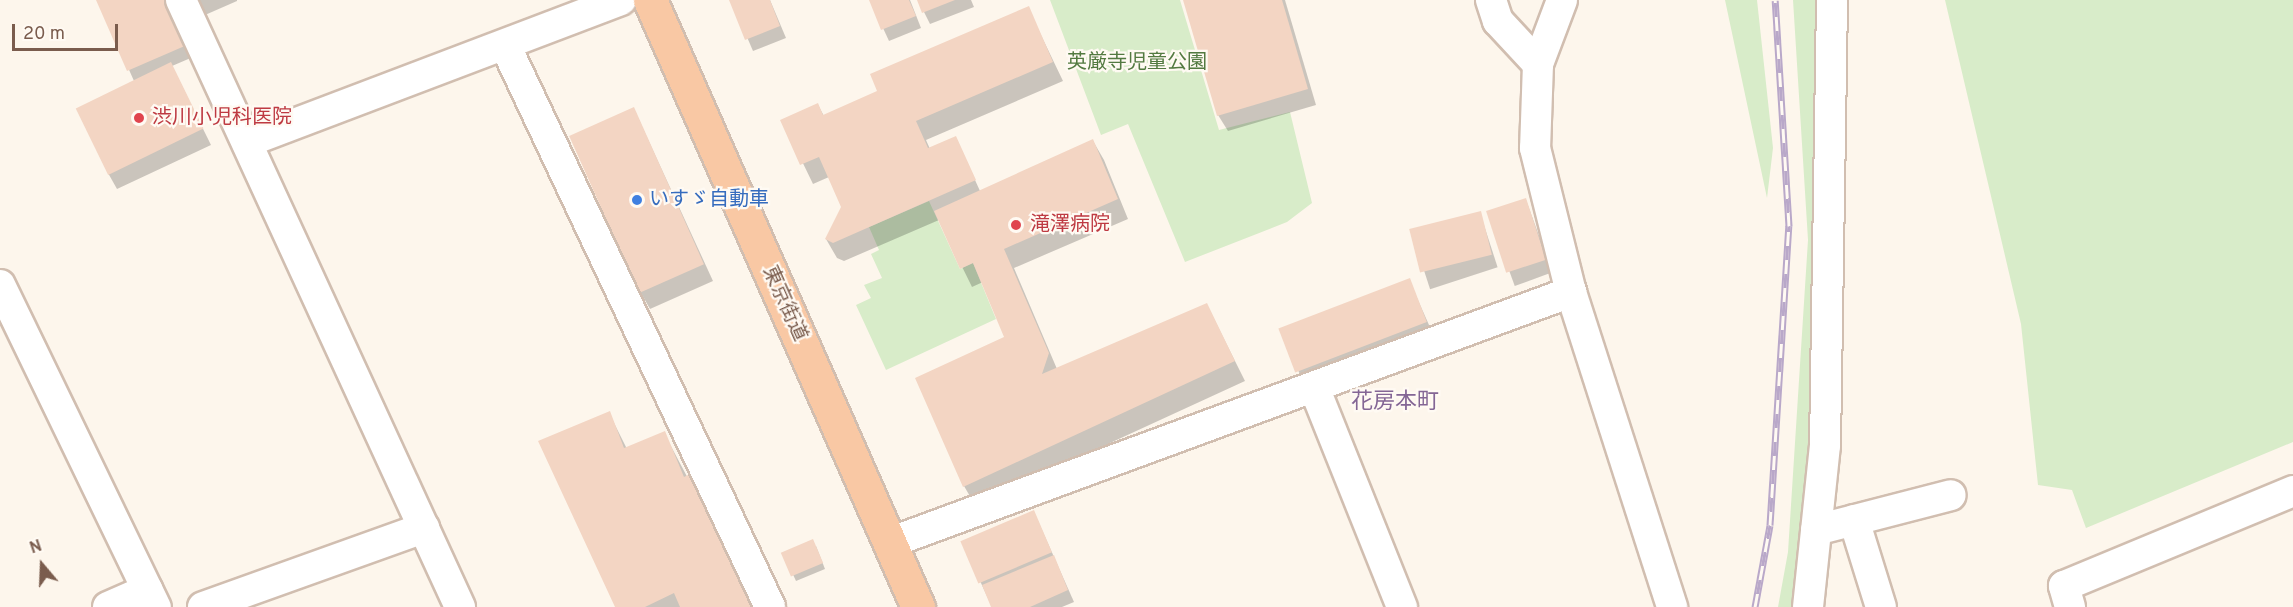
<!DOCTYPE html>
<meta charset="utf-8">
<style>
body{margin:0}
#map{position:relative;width:2293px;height:607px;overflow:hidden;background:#fdf6ec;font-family:Overpass,"Noto Sans JP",sans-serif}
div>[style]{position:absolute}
.green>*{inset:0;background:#d8ecc9}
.shadow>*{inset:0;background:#0003;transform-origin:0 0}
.building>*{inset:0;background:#f3d5c3;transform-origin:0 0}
.roads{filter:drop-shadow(2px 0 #d1beb0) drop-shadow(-2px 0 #d1beb0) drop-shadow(0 2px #d1beb0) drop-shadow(0 -2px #d1beb0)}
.minor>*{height:30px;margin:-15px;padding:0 15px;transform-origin:15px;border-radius:15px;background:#fff}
.trunk>*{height:33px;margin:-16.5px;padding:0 16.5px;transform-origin:16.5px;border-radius:16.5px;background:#f9c8a4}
.rail>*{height:7px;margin-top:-3.5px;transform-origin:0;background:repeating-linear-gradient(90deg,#fffaf3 0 14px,#b9a8c9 0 28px);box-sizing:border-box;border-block:2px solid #b9a8c9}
.dots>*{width:16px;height:16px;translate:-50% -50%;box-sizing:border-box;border:3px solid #fffaf3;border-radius:50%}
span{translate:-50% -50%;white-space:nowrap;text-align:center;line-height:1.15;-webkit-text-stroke:4.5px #fffaf3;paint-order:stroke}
.park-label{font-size:20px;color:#537a41}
.health-label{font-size:20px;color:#be3a42}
.left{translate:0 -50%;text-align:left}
.shop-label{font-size:20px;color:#366cbe}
.street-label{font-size:20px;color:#7a5c4d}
.quarter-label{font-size:22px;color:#846695}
.north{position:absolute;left:12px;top:535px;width:60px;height:60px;-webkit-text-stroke:4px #fffaf3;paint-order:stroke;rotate:341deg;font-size:16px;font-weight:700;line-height:24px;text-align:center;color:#7a5c4d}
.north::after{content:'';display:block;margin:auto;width:21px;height:27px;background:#7a5c4d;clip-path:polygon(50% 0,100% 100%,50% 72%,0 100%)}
.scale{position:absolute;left:12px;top:24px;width:106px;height:27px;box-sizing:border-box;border:3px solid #7a5c4d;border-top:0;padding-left:8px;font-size:18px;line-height:21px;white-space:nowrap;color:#7a5c4d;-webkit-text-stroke:4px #fffaf3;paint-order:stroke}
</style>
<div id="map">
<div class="green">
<i style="clip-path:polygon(1050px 0,1180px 0,1219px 130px,1290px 112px,1312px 203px,1287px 222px,1185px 262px,1128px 124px,1101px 135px)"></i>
<i style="clip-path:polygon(1725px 0,1757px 0,1773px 148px,1767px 198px)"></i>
<i style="clip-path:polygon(1793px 0,1822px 0,1817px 403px,1794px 607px,1778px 607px,1788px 552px,1808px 240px)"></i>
<i style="clip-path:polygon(1945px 0,2293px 0,2293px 442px,2086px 528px,2072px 490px,2038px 485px,2021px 324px)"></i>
<i style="clip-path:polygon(929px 201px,960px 269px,973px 263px,996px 319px,886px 370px,856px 305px,871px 298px,864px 285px,882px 278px,871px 254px,879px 250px,869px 227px)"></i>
</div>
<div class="shadow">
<i style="clip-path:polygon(98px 0,169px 0,193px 57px,172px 66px,211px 145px,117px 189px,108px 173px,134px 81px)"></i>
<i style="clip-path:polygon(196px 0,237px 0,237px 1px,205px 15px)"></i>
<i style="clip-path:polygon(731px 0,770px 0,786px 38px,753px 51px)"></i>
<i style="clip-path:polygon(870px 0,910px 0,921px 28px,889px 41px)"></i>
<i style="clip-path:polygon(918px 0,971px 0,974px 7px,930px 24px)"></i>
<i style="clip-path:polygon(1185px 0,1285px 0,1316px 105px,1228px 131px,1218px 115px)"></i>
<i style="clip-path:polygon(1028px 8px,1063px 81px,926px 140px,930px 149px,956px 138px,980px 191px,1093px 141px,1104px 160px,1128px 219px,1014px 268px,1057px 369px,1207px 305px,1245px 381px,975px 505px,964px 486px,1006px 338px,983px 282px,972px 287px,939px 220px,844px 261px,837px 258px,826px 239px,842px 207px,829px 177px,813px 184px,782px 120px,818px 105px,824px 116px,879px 91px)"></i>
<i style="clip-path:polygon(634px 109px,713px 281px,650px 309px,641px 293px)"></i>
<i style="left:1526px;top:200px;width:77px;height:40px;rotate:70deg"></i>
<i style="left:1480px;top:213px;width:57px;height:71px;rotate:72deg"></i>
<i style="left:1409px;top:280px;width:64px;height:138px;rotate:66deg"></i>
<i style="clip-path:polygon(609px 413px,627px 449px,664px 433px,756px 607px,616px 607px)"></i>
<i style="clip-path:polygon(1034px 512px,1074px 602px,1062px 607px,992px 607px,963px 544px)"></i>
<i style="clip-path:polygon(816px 546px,825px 569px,796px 581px,783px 553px)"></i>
</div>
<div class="building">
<i style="clip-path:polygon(96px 0,168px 0,187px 45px,127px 71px)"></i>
<i style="clip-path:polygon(729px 0,770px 0,780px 26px,745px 40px)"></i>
<i style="clip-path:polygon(869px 0,909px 0,916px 16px,881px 30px)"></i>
<i style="clip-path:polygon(917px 0,955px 0,922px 13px)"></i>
<i style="clip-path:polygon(1183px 0,1282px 0,1308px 89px,1217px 116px)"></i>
<i style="clip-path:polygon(1029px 6px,1053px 62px,916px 121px,928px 148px,956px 136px,976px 180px,833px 243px,825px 239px,841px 207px,819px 157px,800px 165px,780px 120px,818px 103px,823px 115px,877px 91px,870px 74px)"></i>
<i style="left:171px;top:62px;width:74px;height:106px;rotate:64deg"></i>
<i style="left:634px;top:107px;width:172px;height:71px;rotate:66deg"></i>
<i style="clip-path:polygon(1093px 139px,1118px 199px,1004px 249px,1049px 353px,1042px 374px,1207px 303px,1235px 361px,963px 487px,915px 378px,1004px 337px,973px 263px,960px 269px,934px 211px)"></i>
<i style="left:1526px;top:198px;width:65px;height:42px;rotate:72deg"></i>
<i style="left:1481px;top:211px;width:45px;height:74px;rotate:76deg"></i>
<i style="left:1410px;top:278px;width:47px;height:141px;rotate:69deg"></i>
<i style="clip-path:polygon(610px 411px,624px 448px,665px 431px,684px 477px,692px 473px,755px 607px,680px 607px,674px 593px,645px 607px,615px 607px,538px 441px)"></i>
<i style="left:1034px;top:510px;width:46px;height:80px;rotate:67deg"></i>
<i style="left:813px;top:539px;width:26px;height:35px;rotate:67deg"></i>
<i style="clip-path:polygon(1054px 555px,1068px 590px,1030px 607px,991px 607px,982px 585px)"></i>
</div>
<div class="roads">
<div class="minor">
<i style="left:181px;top:0;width:668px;rotate:65.31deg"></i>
<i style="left:1491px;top:0;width:22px;rotate:72deg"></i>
<i style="left:1498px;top:21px;width:59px;rotate:47.1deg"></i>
<i style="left:1538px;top:64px;width:84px;rotate:92deg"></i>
<i style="left:1535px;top:148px;width:148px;rotate:76deg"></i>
<i style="left:1571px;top:292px;width:331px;rotate:72.2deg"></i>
<i style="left:505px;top:45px;width:621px;rotate:64.75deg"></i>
<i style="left:1538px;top:64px;width:68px;rotate:-69.4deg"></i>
<i style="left:247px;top:142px;width:400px;rotate:-20.8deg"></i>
<i style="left:0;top:285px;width:358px;rotate:64.2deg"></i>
<i style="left:1314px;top:387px;width:237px;rotate:68.2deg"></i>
<i style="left:1854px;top:520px;width:91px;rotate:72.8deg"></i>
<i style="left:1816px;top:530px;width:139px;rotate:-14.5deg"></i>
<i style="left:889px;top:543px;width:727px;rotate:-20.21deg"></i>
<i style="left:108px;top:607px;width:43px;rotate:-23.6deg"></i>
<i style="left:203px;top:607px;width:235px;rotate:-19.7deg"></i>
<i style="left:1808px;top:607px;width:162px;rotate:-84deg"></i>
<i style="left:1825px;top:446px;width:446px;rotate:-89.1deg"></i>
<i style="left:2070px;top:607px;width:22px;rotate:-106deg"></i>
<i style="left:2064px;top:586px;width:248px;rotate:-22.5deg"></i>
</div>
<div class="trunk">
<i style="left:650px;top:0;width:664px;rotate:66.18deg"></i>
</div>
</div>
<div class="rail">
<i style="left:1755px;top:607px;width:83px;rotate:-79.6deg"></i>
<i style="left:1770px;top:525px;width:300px;rotate:-86.4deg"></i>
<i style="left:1789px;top:226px;width:226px;rotate:-93.5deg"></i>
</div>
<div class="dots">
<i style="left:139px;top:118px;background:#e0444e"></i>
<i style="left:637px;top:200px;background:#3f7fe0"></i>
<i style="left:1016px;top:225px;background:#e0444e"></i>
</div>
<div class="park-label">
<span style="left:1137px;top:63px">英厳寺児童公園</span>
</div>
<div class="health-label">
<span class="left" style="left:152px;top:118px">渋川小児科医院</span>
<span class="left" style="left:1030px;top:225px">滝澤病院</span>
</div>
<div class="shop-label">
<span class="left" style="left:649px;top:200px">いすゞ自動車</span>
</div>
<div class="street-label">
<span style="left:784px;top:304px;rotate:66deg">東京街道</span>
</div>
<div class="quarter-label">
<span style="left:1395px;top:403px">花房本町</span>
</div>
<div class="north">N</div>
<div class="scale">20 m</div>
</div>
